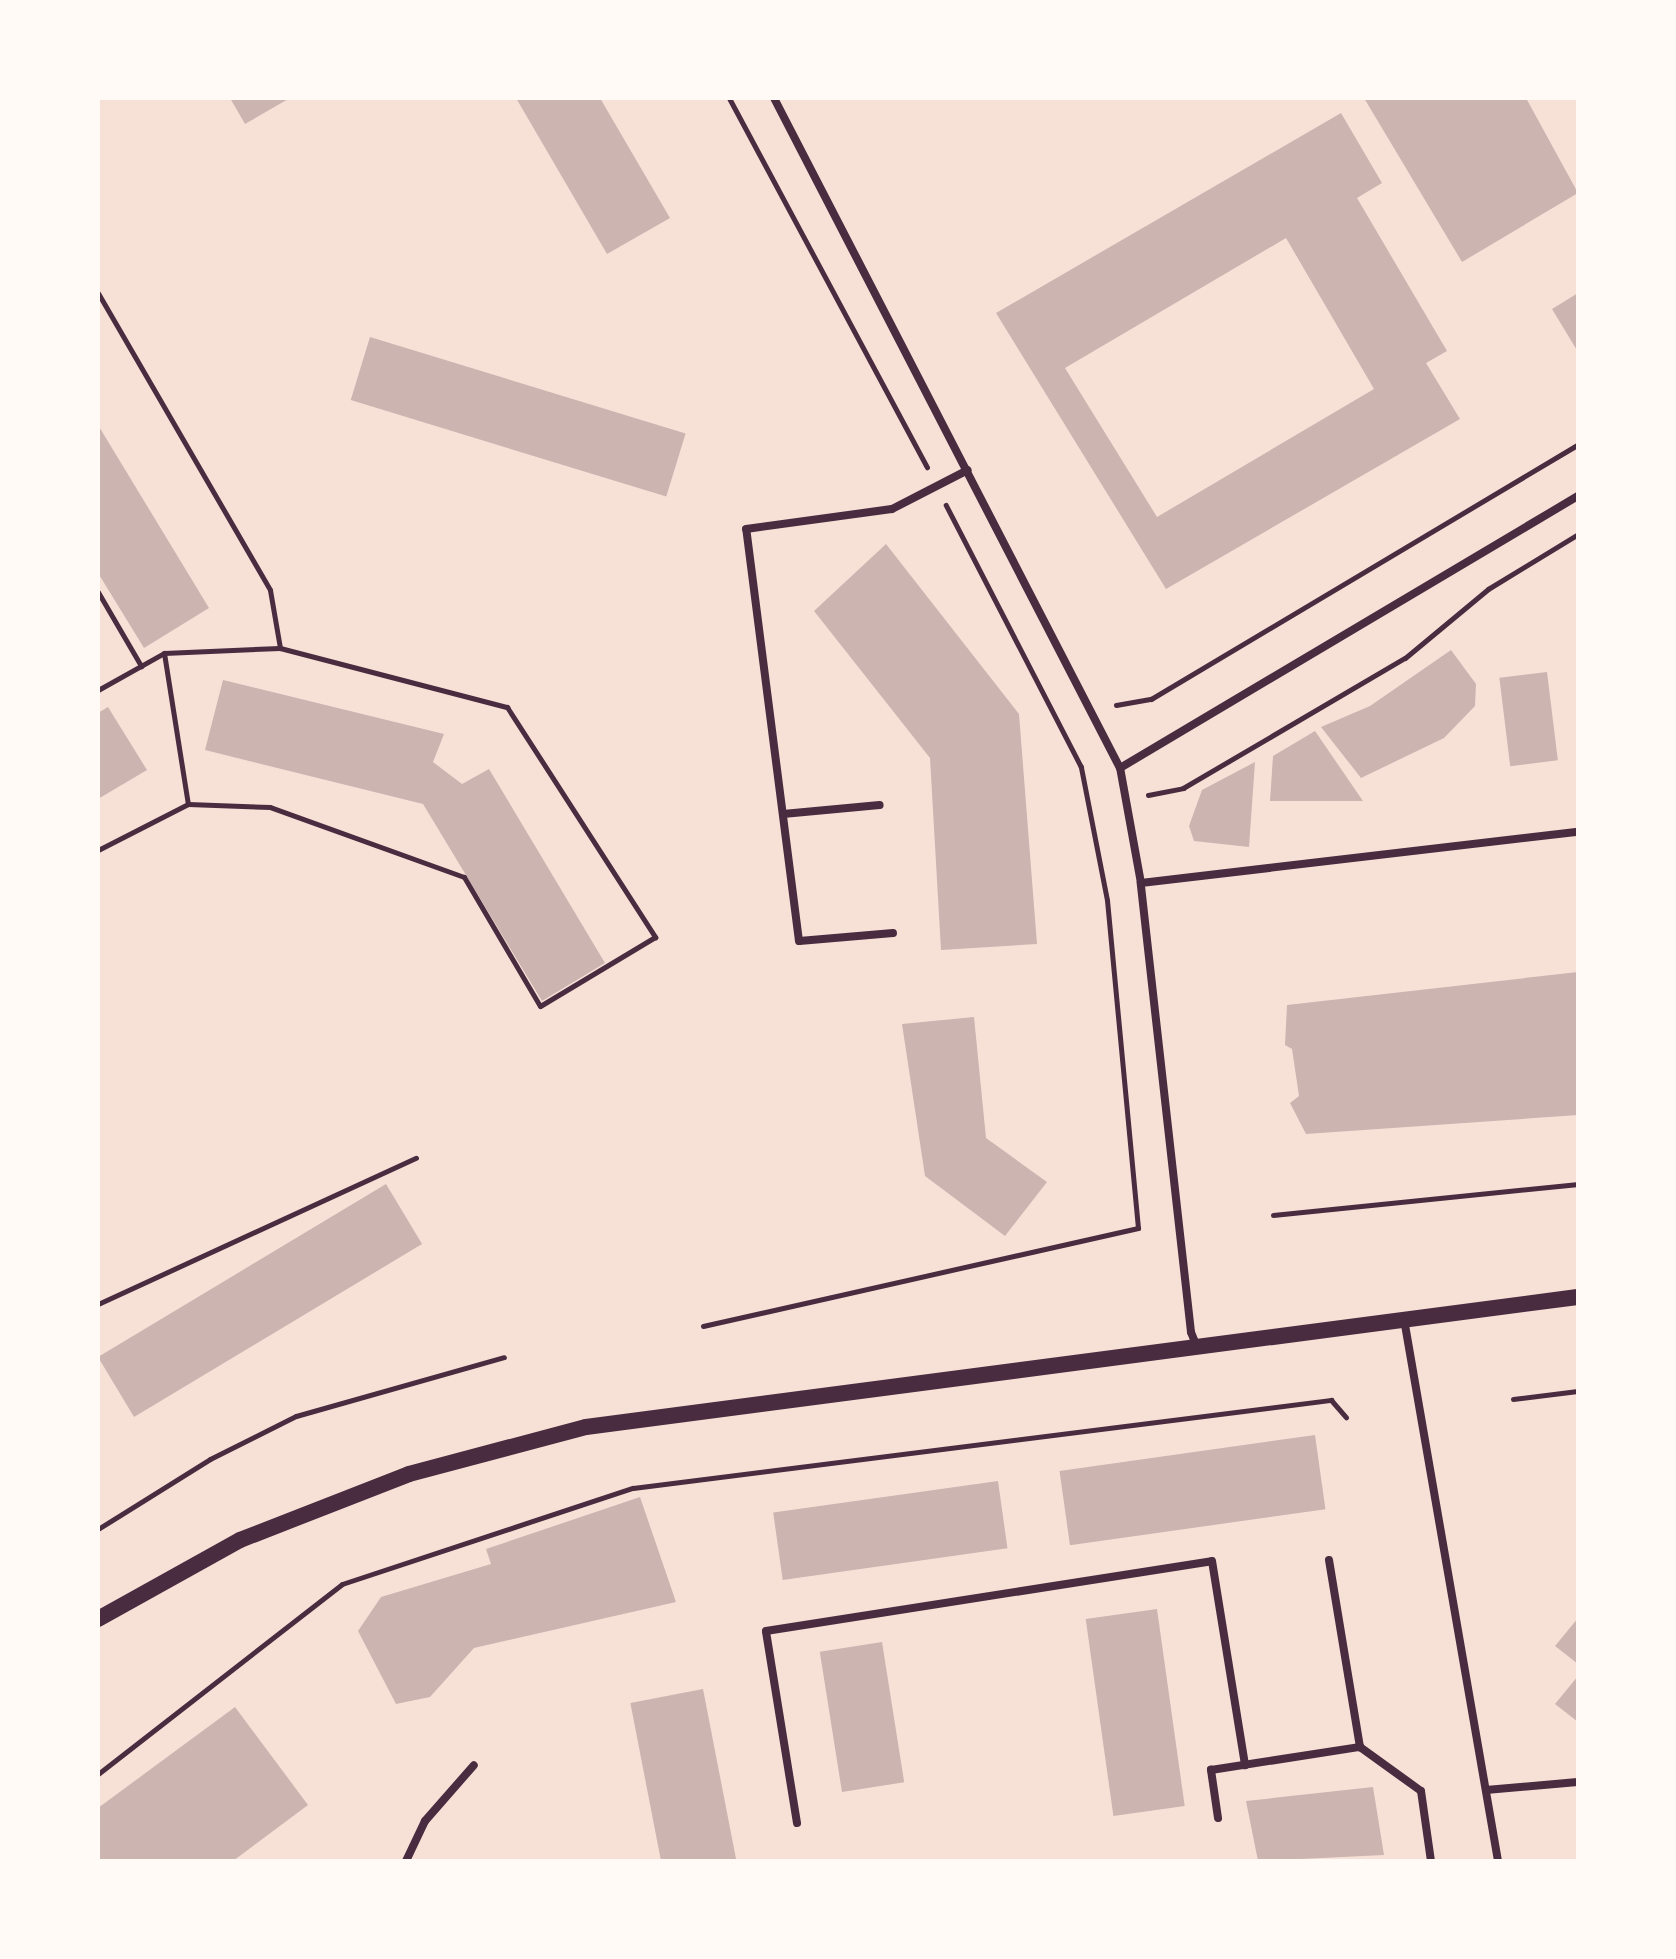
<!DOCTYPE html>
<style>
body{margin:0}
#map{position:relative;width:1676px;height:1959px;overflow:hidden;background:#f7e1d7;font-family:"Space Grotesk",sans-serif}
div>[style]{position:absolute}
.building>*{inset:0;background:#ccb4b1;transform-origin:0 0}
.path>*{height:5px;margin:-2.5px;padding:0 2.5px;transform-origin:2.5px;border-radius:2.5px;background:#4a2c40}
.minor>*{height:8px;margin:-4px;padding:0 4px;transform-origin:4px;border-radius:4px;background:#4a2c40}
.secondary>*{height:16px;margin:-8px;padding:0 8px;transform-origin:8px;border-radius:8px;background:#4a2c40}
span{translate:-50% -50%;white-space:nowrap;text-align:center;line-height:1.15;-webkit-text-stroke:6px #fffaf5;paint-order:stroke}
.frame{position:absolute;inset:0;border:100px solid #fffaf5;pointer-events:none}
</style>
<div id="map">
<div class="building">
<i style="clip-path:polygon(230px 98px,290px 98px,245px 124px)"></i>
<i style="clip-path:polygon(516px 98px,600px 98px,670px 218px,607px 254px)"></i>
<i style="clip-path:polygon(1364px 98px,1526px 98px,1578px 193px,1462px 262px)"></i>
<i style="clip-path:polygon(evenodd,1341px 113px,1382px 183px,1357px 198px,1447px 351px,1426px 363px,1460px 419px,1166px 589px,996px 313px,1341px 113px,1286px 238px,1374px 389px,1157px 517px,1065px 368px,1286px 238px)"></i>
<i style="clip-path:polygon(1578px 293px,1578px 352px,1552px 309px)"></i>
<i style="left:370px;top:337px;width:330px;height:66px;rotate:17deg"></i>
<i style="clip-path:polygon(98px 425px,209px 608px,144px 648px,98px 573px)"></i>
<i style="clip-path:polygon(886px 544px,1019px 714px,1037px 944px,941px 950px,930px 758px,814px 611px)"></i>
<i style="clip-path:polygon(1451px 650px,1476px 684px,1475px 706px,1444px 738px,1361px 778px,1321px 727px,1370px 706px)"></i>
<i style="left:1547px;top:672px;width:89px;height:48px;rotate:83deg"></i>
<i style="clip-path:polygon(223px 680px,444px 734px,433px 762px,462px 784px,489px 769px,605px 963px,542px 1001px,423px 804px,205px 750px)"></i>
<i style="clip-path:polygon(108px 707px,147px 770px,98px 799px,98px 713px)"></i>
<i style="clip-path:polygon(1315px 731px,1363px 801px,1270px 801px,1273px 756px)"></i>
<i style="clip-path:polygon(1255px 762px,1249px 847px,1194px 841px,1189px 826px,1202px 790px)"></i>
<i style="clip-path:polygon(1578px 972px,1578px 1115px,1306px 1134px,1290px 1103px,1299px 1096px,1292px 1049px,1285px 1045px,1287px 1005px)"></i>
<i style="clip-path:polygon(974px 1017px,986px 1138px,1047px 1182px,1005px 1236px,925px 1176px,902px 1024px)"></i>
<i style="left:386px;top:1184px;width:70px;height:336px;rotate:59deg"></i>
<i style="left:1315px;top:1435px;width:75px;height:258px;rotate:82deg"></i>
<i style="left:998px;top:1481px;width:68px;height:227px;rotate:82deg"></i>
<i style="clip-path:polygon(640px 1497px,676px 1602px,474px 1648px,430px 1697px,396px 1704px,358px 1631px,381px 1597px,491px 1564px,486px 1549px)"></i>
<i style="left:1157px;top:1609px;width:199px;height:72px;rotate:82deg"></i>
<i style="clip-path:polygon(1578px 1618px,1578px 1664px,1555px 1646px)"></i>
<i style="left:882px;top:1642px;width:142px;height:63px;rotate:81deg"></i>
<i style="clip-path:polygon(1578px 1676px,1578px 1722px,1555px 1704px)"></i>
<i style="left:703px;top:1689px;width:175px;height:74px;rotate:79deg"></i>
<i style="clip-path:polygon(235px 1707px,308px 1805px,233px 1861px,98px 1861px,98px 1808px)"></i>
<i style="clip-path:polygon(1373px 1787px,1384px 1855px,1258px 1861px,1246px 1801px)"></i>
</div>
<div class="path">
<i style="left:729px;top:98px;width:419px;rotate:61.8deg"></i>
<i style="left:98px;top:293px;width:343px;rotate:59.9deg"></i>
<i style="left:270px;top:590px;width:59px;rotate:80.2deg"></i>
<i style="left:98px;top:592px;width:86px;rotate:59.8deg"></i>
<i style="left:164px;top:653px;width:153px;rotate:81deg"></i>
<i style="left:98px;top:690px;width:76px;rotate:-29.3deg"></i>
<i style="left:164px;top:653px;width:116px;rotate:-2.5deg"></i>
<i style="left:280px;top:648px;width:235px;rotate:14.6deg"></i>
<i style="left:507px;top:707px;width:274px;rotate:57.2deg"></i>
<i style="left:655px;top:937px;width:134px;rotate:149deg"></i>
<i style="left:540px;top:1006px;width:150px;rotate:-120.5deg"></i>
<i style="left:464px;top:877px;width:206px;rotate:-160.2deg"></i>
<i style="left:270px;top:807px;width:82px;rotate:-177.9deg"></i>
<i style="left:188px;top:804px;width:101px;rotate:152.9deg"></i>
<i style="left:1116px;top:705px;width:36px;rotate:-10deg"></i>
<i style="left:1151px;top:699px;width:497px;rotate:-30.8deg"></i>
<i style="left:1148px;top:795px;width:36px;rotate:-11deg"></i>
<i style="left:1183px;top:788px;width:257px;rotate:-30.4deg"></i>
<i style="left:1405px;top:658px;width:108px;rotate:-39.7deg"></i>
<i style="left:1488px;top:589px;width:105px;rotate:-31.4deg"></i>
<i style="left:1273px;top:1215px;width:307px;rotate:-5.8deg"></i>
<i style="left:98px;top:1304px;width:350px;rotate:-24.7deg"></i>
<i style="left:703px;top:1326px;width:446px;rotate:-12.7deg"></i>
<i style="left:1138px;top:1228px;width:329px;rotate:-95.4deg"></i>
<i style="left:1107px;top:900px;width:136px;rotate:-101.1deg"></i>
<i style="left:1081px;top:767px;width:295px;rotate:-117.3deg"></i>
<i style="left:1513px;top:1399px;width:65px;rotate:-7deg"></i>
<i style="left:98px;top:1529px;width:132px;rotate:-32deg"></i>
<i style="left:210px;top:1459px;width:96px;rotate:-26.6deg"></i>
<i style="left:296px;top:1416px;width:216px;rotate:-15.8deg"></i>
<i style="left:98px;top:1774px;width:309px;rotate:-37.9deg"></i>
<i style="left:342px;top:1584px;width:306px;rotate:-18.3deg"></i>
<i style="left:633px;top:1488px;width:704px;rotate:-7.19deg"></i>
<i style="left:1331px;top:1400px;width:23px;rotate:49deg"></i>
</div>
<div class="minor">
<i style="left:774px;top:98px;width:754px;rotate:62.69deg"></i>
<i style="left:783px;top:814px;width:97px;rotate:-5.3deg"></i>
<i style="left:1141px;top:883px;width:440px;rotate:-6.7deg"></i>
<i style="left:893px;top:933px;width:94px;rotate:175.1deg"></i>
<i style="left:799px;top:941px;width:415px;rotate:-97.3deg"></i>
<i style="left:746px;top:529px;width:147px;rotate:-7.8deg"></i>
<i style="left:892px;top:509px;width:85px;rotate:-27.2deg"></i>
<i style="left:1404px;top:1319px;width:550px;rotate:80.16deg"></i>
<i style="left:1197px;top:1347px;width:16px;rotate:-112deg"></i>
<i style="left:1191px;top:1332px;width:452px;rotate:-96.4deg"></i>
<i style="left:1141px;top:883px;width:117px;rotate:-100.3deg"></i>
<i style="left:1120px;top:768px;width:533px;rotate:-30.71deg"></i>
<i style="left:1329px;top:1560px;width:190px;rotate:80.6deg"></i>
<i style="left:1486px;top:1790px;width:92px;rotate:-5deg"></i>
<i style="left:1218px;top:1818px;width:49px;rotate:-98.3deg"></i>
<i style="left:1211px;top:1770px;width:151px;rotate:-8.8deg"></i>
<i style="left:1360px;top:1747px;width:75px;rotate:35.8deg"></i>
<i style="left:1421px;top:1791px;width:71px;rotate:81.9deg"></i>
<i style="left:797px;top:1823px;width:194px;rotate:-99.2deg"></i>
<i style="left:766px;top:1631px;width:451px;rotate:-8.9deg"></i>
<i style="left:1212px;top:1561px;width:207px;rotate:80.8deg"></i>
<i style="left:406px;top:1861px;width:44px;rotate:-64.6deg"></i>
<i style="left:425px;top:1821px;width:74px;rotate:-48.8deg"></i>
</div>
<div class="secondary">
<i style="left:98px;top:1619px;width:162px;rotate:-29.1deg"></i>
<i style="left:240px;top:1540px;width:181px;rotate:-21.3deg"></i>
<i style="left:409px;top:1474px;width:183px;rotate:-14.9deg"></i>
<i style="left:586px;top:1427px;width:1000px;rotate:-7.47deg"></i>
</div>
<div class="frame"></div>
</div>
